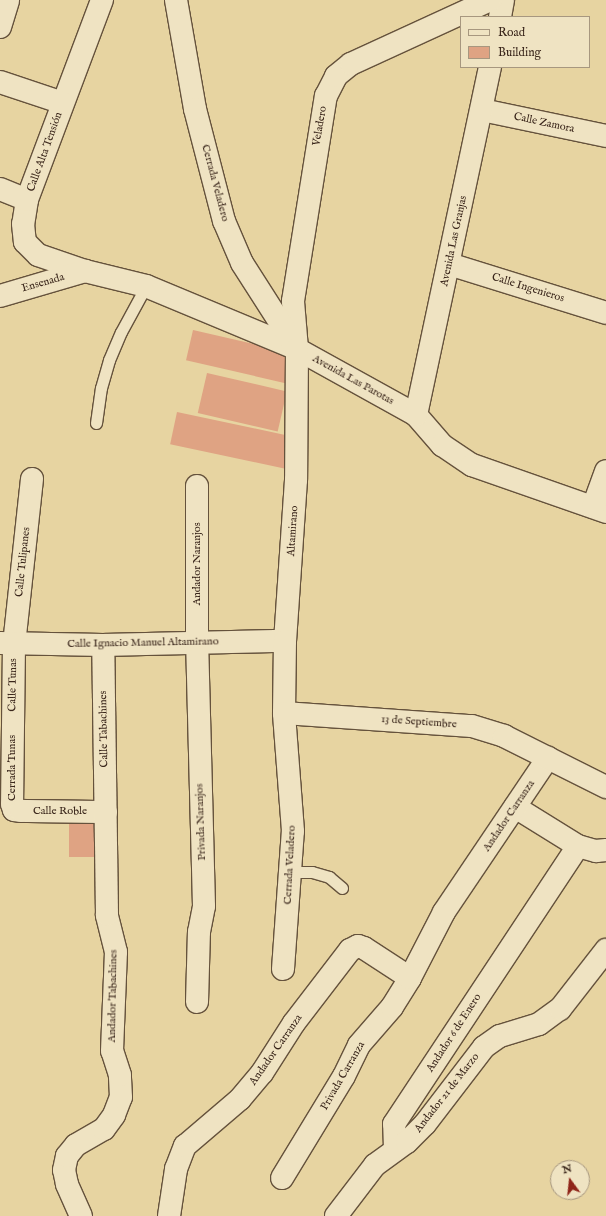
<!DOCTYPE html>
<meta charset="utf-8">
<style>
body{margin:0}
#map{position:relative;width:606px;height:1216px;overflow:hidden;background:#e7d4a1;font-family:"IM FELL English",serif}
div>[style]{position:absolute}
.building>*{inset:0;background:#dfa383;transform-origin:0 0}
.roads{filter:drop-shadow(1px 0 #65523c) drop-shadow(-1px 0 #65523c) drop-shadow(0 1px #65523c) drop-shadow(0 -1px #65523c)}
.lane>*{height:11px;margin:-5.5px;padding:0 5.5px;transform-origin:5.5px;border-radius:5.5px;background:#efe3c2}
.street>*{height:22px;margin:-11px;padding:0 11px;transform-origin:11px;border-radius:11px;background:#efe3c2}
.secondary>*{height:22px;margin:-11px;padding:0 11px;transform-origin:11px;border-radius:11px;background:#efe3c2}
span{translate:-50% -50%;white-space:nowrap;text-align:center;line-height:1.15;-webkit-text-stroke:3.5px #efe3c2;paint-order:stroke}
.street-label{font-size:11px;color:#3a261b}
.legend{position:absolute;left:460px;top:16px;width:130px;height:52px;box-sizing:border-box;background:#efe3c2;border:1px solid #a7977f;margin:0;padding:5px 7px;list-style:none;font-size:12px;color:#3a261b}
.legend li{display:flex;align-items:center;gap:8px;height:20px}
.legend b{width:20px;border:1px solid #a7977f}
.north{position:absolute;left:550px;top:1160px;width:40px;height:40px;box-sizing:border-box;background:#efe3c2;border:1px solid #a7977f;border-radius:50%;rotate:345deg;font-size:11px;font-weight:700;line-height:16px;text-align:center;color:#3a261b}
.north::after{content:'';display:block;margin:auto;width:14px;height:18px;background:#8f2418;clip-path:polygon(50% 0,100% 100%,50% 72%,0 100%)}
</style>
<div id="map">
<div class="building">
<i style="left:193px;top:330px;width:102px;height:31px;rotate:13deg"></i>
<i style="left:207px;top:373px;width:82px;height:41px;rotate:13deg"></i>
<i style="left:177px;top:412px;width:119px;height:33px;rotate:12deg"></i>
<i style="left:69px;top:821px;width:27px;height:36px"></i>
</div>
<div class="roads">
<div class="lane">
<i style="left:96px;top:423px;width:35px;rotate:-82deg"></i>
<i style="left:101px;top:388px;width:29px;rotate:-74deg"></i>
<i style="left:109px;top:360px;width:30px;rotate:-67deg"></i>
<i style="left:121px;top:332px;width:52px;rotate:-61.5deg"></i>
<i style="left:290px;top:872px;width:22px"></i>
<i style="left:312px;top:872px;width:18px;rotate:16deg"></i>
<i style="left:329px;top:877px;width:17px;rotate:40deg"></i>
</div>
<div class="street">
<i style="left:102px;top:0;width:214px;rotate:110.6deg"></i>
<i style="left:27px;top:200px;width:24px;rotate:99deg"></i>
<i style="left:23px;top:224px;width:18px;rotate:84deg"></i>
<i style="left:25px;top:242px;width:18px;rotate:45deg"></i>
<i style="left:38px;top:255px;width:50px;rotate:18.8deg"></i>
<i style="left:85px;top:271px;width:63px;rotate:13.8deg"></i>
<i style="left:146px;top:286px;width:164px;rotate:22.6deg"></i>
<i style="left:297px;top:349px;width:136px;rotate:29deg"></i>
<i style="left:416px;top:415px;width:40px;rotate:49deg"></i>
<i style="left:442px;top:445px;width:36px;rotate:34deg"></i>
<i style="left:472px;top:465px;width:142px;rotate:19.3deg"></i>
<i style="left:500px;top:17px;width:17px;rotate:-80deg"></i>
<i style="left:0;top:27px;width:28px;rotate:-73deg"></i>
<i style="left:0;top:82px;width:66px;rotate:18.4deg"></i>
<i style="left:482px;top:110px;width:127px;rotate:11.8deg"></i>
<i style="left:0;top:189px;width:29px;rotate:22deg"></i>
<i style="left:449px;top:264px;width:164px;rotate:17.3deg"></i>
<i style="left:0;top:296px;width:89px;rotate:-16.4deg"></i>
<i style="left:297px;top:349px;width:48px;rotate:-94.8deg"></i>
<i style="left:293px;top:301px;width:208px;rotate:-80.9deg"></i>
<i style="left:326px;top:96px;width:22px;rotate:-63deg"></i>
<i style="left:336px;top:76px;width:19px;rotate:-39deg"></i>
<i style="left:351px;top:64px;width:153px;rotate:-24.7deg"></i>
<i style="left:416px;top:415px;width:356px;rotate:-78deg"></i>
<i style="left:32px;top:479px;width:166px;rotate:96.2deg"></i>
<i style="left:14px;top:644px;width:160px;rotate:90.7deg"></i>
<i style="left:12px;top:804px;width:6px;rotate:72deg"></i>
<i style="left:14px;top:810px;width:7px;rotate:8deg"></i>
<i style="left:21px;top:811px;width:85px;rotate:0.7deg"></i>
<i style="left:593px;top:507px;width:38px;rotate:-70deg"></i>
<i style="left:0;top:643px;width:103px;rotate:1.1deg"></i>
<i style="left:103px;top:645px;width:182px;rotate:-1.3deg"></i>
<i style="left:515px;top:807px;width:74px;rotate:31.8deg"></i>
<i style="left:578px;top:846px;width:19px;rotate:16deg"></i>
<i style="left:596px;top:851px;width:10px;rotate:-6deg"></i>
<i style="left:283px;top:969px;width:138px;rotate:-85.9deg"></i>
<i style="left:293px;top:831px;width:118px;rotate:-94.4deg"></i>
<i style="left:197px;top:1002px;width:70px;rotate:-88.4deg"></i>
<i style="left:199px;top:932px;width:26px;rotate:-79deg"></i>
<i style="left:204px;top:906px;width:265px;rotate:-91.5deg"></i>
<i style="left:197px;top:641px;width:155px;rotate:-90deg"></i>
<i style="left:395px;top:1148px;width:24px;rotate:-92deg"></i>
<i style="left:394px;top:1124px;width:333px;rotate:-56.5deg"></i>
<i style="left:282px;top:1178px;width:119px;rotate:-58.7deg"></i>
<i style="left:344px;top:1076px;width:34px;rotate:-64deg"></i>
<i style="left:359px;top:1045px;width:50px;rotate:-49deg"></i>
<i style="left:392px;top:1007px;width:34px;rotate:-58deg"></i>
<i style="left:410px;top:978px;width:74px;rotate:-62.7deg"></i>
<i style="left:444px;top:912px;width:186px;rotate:-56deg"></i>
<i style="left:81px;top:1216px;width:35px;rotate:-114deg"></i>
<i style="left:67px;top:1184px;width:14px;rotate:-102deg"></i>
<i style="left:64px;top:1170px;width:14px;rotate:-78deg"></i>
<i style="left:67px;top:1156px;width:14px;rotate:-51deg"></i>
<i style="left:76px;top:1145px;width:32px;rotate:-30deg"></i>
<i style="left:104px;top:1129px;width:17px;rotate:-54deg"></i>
<i style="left:114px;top:1115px;width:19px;rotate:-69deg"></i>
<i style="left:121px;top:1097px;width:22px;rotate:-93deg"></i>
<i style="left:120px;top:1075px;width:25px;rotate:-108deg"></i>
<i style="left:112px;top:1051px;width:99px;rotate:-87.7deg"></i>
<i style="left:116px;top:952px;width:38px;rotate:-104deg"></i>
<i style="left:107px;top:915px;width:270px;rotate:-90.8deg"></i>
<i style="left:169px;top:1216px;width:48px;rotate:-81.5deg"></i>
<i style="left:176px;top:1169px;width:25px;rotate:-69deg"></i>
<i style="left:185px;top:1146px;width:72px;rotate:-40.5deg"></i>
<i style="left:240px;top:1099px;width:34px;rotate:-50deg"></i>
<i style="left:262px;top:1073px;width:59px;rotate:-57.4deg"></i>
<i style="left:294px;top:1023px;width:92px;rotate:-52.5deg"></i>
<i style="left:350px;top:950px;width:9px;rotate:-27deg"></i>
<i style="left:358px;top:946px;width:6px;rotate:18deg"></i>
<i style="left:364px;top:948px;width:55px;rotate:33.1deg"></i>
<i style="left:336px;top:1216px;width:64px;rotate:-52.6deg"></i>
<i style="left:375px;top:1165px;width:39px;rotate:-36deg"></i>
<i style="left:407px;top:1142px;width:25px;rotate:-45deg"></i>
<i style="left:425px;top:1124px;width:97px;rotate:-52.5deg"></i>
<i style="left:484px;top:1047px;width:19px;rotate:-35deg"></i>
<i style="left:500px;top:1036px;width:41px;rotate:-17.1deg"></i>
<i style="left:539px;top:1024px;width:26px;rotate:-36deg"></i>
<i style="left:560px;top:1009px;width:75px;rotate:-52.1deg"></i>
</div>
<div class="secondary">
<i style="left:176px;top:0;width:111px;rotate:80.1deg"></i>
<i style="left:195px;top:109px;width:116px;rotate:75.5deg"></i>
<i style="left:224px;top:221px;width:46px;rotate:66.8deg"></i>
<i style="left:242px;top:263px;width:102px;rotate:57.4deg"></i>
<i style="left:297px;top:349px;width:131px;rotate:90.4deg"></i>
<i style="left:296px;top:480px;width:161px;rotate:93.9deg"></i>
<i style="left:285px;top:641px;width:72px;rotate:90.8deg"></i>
<i style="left:284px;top:713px;width:188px;rotate:4deg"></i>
<i style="left:472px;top:726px;width:34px;rotate:17deg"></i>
<i style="left:504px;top:736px;width:114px;rotate:26.6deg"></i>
</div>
</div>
<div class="street-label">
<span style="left:544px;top:123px;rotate:12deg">Calle Zamora</span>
<span style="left:320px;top:126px;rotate:-80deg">Veladero</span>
<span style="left:45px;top:152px;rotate:-70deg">Calle Alta Tensión</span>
<span style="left:215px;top:183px;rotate:75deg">Cerrada Veladero</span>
<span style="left:454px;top:241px;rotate:-78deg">Avenida Las Granjas</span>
<span style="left:43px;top:283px;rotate:-16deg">Ensenada</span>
<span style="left:528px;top:288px;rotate:17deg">Calle Ingenieros</span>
<span style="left:353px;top:380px;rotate:29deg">Avenida Las Parotas</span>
<span style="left:293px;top:531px;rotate:-86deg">Altamirano</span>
<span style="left:23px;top:562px;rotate:-84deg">Calle Tulipanes</span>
<span style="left:197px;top:564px;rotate:-90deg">Andador Naranjos</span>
<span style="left:143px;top:643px;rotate:-1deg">Calle Ignacio Manuel Altamirano</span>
<span style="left:13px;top:685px;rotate:-89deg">Calle Tunas</span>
<span style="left:419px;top:722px;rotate:4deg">13 de Septiembre</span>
<span style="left:104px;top:729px;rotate:-91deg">Calle Tabachines</span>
<span style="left:12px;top:768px;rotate:-90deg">Cerrada Tunas</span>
<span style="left:60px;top:811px">Calle Roble</span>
<span style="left:509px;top:816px;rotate:-56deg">Andador Carranza</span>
<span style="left:201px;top:822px;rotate:-92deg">Privada Naranjos</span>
<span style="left:290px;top:865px;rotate:-87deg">Cerrada Veladero</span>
<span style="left:113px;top:996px;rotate:-89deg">Andador Tabachines</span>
<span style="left:454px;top:1033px;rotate:-57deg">Andador 6 de Enero</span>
<span style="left:276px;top:1050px;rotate:-55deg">Andador Carranza</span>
<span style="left:343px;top:1076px;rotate:-60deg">Privada Carranza</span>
<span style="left:447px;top:1093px;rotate:-52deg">Andador 21 de Marzo</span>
</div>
<ul class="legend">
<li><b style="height:5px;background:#efe3c2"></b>Road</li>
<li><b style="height:11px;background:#dfa383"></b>Building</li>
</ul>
<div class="north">N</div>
</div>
